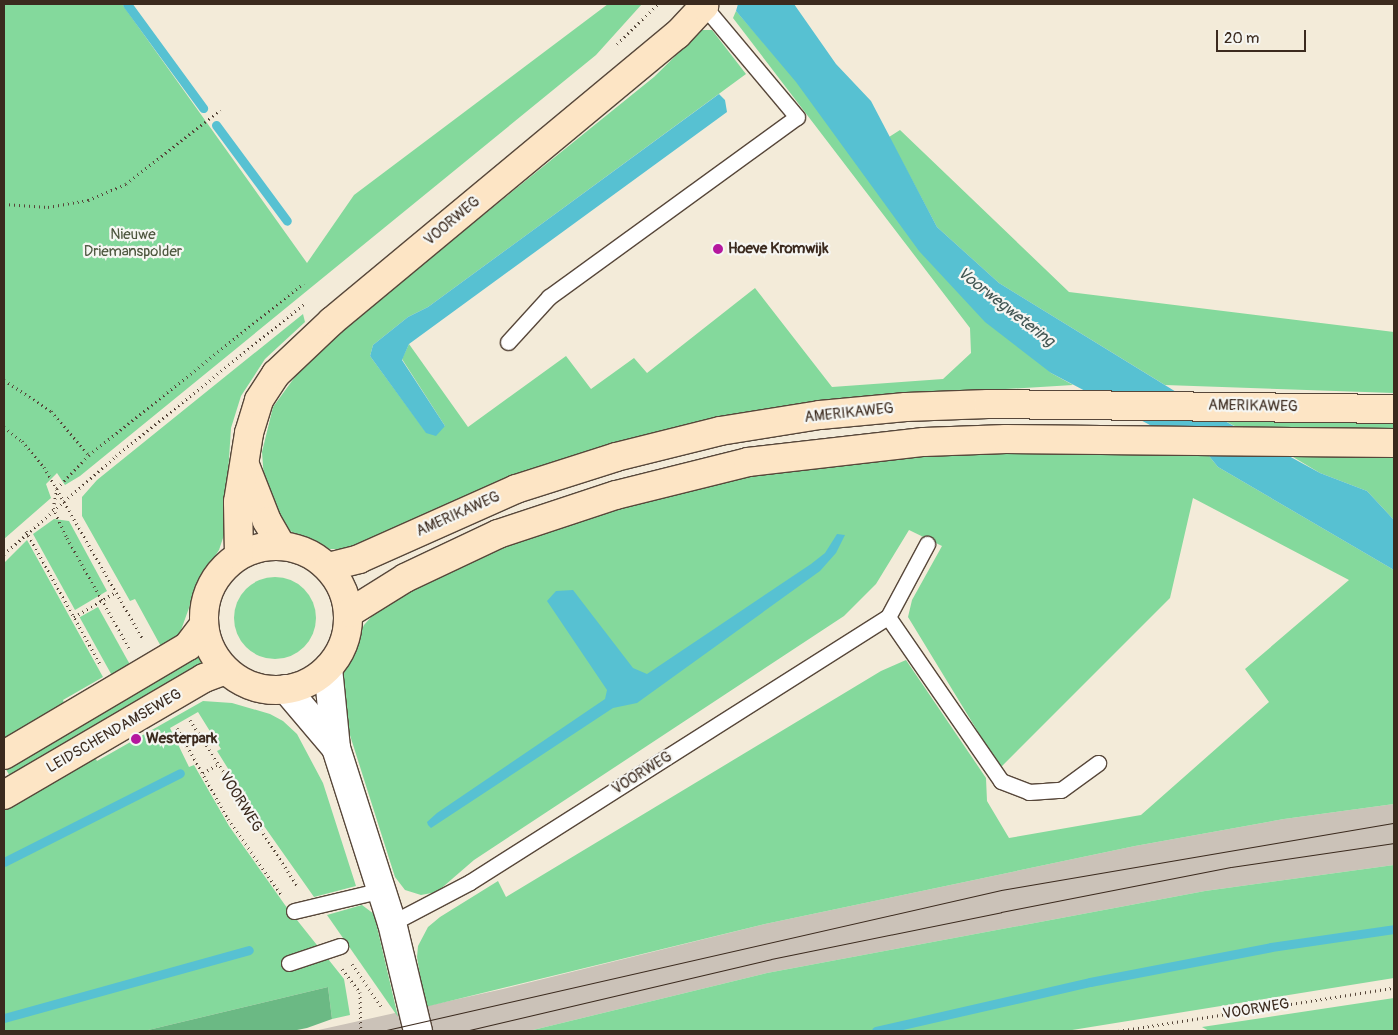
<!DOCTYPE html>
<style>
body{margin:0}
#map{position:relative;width:1398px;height:1035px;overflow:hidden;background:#f3ebd9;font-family:Pangolin,sans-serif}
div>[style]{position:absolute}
.industrial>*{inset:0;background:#cbc2b8}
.green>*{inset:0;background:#84d99c;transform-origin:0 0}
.round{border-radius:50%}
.forest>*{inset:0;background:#6bb984}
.water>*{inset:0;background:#57c1d2}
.stream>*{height:9px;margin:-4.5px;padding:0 4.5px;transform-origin:4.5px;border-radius:4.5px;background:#57c1d2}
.path>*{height:3px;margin-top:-1.5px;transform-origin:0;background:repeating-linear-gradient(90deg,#57473a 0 1px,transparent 0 5px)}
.roads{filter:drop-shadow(1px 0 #57473a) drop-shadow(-1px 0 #57473a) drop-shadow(0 1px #57473a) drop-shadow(0 -1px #57473a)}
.lane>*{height:15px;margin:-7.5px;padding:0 7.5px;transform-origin:7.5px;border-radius:7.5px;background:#fff}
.street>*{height:28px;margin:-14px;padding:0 14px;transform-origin:14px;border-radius:14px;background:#fff}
.secondary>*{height:28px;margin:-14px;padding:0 14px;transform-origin:14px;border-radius:14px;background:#fde5c5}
.secondary>.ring{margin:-14px;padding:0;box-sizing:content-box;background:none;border:28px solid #fde5c5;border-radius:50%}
.tram>*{height:1px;margin:-0.5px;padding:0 0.5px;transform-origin:0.5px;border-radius:0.5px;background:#3b2a1e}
.dots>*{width:14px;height:14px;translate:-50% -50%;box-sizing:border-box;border:2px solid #f6f6f2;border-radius:50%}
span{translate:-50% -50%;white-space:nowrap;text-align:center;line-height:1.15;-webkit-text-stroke:4.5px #f6f6f2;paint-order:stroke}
.street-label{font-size:15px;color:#3b2a1e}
.park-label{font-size:15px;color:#4d563e}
.poi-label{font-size:15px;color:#3b2a1e;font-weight:700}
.left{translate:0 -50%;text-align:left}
.water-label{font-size:16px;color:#435754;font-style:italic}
.frame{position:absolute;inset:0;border:5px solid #3b2a1e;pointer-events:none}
.scale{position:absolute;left:1216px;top:30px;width:90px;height:22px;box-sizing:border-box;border:2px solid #3b2a1e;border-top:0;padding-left:6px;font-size:15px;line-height:18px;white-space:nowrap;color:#3b2a1e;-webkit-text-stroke:4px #f6f6f2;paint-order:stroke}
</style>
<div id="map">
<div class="industrial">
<i style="clip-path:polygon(1394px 804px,1394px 865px,1205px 891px,767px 973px,529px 1031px,314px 1031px,503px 989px,765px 924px,1135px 846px,1284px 819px)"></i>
</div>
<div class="green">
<i style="clip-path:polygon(4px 4px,122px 4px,307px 263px,354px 195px,608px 4px,642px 4px,596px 55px,80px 476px,65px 485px,57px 473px,46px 484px,51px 498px,4px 539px)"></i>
<i style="clip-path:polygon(736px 11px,1051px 373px,1073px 385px,838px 399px,702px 426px,354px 549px,330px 549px,308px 542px,284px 527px,265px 493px,262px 452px,273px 407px,297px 374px,340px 331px,654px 77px,702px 30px,712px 30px,746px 74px,428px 307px,408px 317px,373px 345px,370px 356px,426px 432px,445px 426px,402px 359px,409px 344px,468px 427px,566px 356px,591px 389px,634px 358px,647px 373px,755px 288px,832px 387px,943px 379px,971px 353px,970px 328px,733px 18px)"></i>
<i style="clip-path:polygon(900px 130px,1069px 292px,1394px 332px,1394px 393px,1165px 385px,999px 283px,937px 227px,889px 137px)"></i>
<i style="clip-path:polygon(303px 314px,305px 322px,265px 359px,241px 396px,231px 428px,224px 535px,219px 550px,199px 580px,180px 633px,164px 652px,135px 599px,130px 601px,82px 516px,82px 497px,97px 480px)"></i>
<i style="clip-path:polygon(1212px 414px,1394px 419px,1394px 435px,1246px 432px)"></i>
<i style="clip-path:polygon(1017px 449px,1209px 456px,1218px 467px,1394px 570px,1394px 804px,1284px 819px,1135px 846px,765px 924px,425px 1007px,417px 957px,418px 946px,428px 927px,440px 917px,498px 881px,506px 897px,881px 671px,906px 660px,986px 778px,987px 801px,1009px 838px,1141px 815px,1269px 702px,1245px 669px,1349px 580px,1193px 498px,1170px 598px,1000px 768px,908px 617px,912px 600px,942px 546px,909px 530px,876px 584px,844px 616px,474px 860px,437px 892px,421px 895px,405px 890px,395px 877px,348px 729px,341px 675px,364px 625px,389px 597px,502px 546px,684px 486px,833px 459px)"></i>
<i style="clip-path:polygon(1394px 453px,1394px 520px,1367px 491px,1320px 473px,1288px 454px)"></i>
<i style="clip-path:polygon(54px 519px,69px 521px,107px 591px,75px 610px,33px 534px)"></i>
<i style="clip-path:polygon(27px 540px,103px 677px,63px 700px,66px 708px,4px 742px,4px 563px)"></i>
<i class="round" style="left:234px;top:577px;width:82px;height:82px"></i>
<i style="left:98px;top:607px;width:73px;height:21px;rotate:61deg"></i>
<i style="left:198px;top:654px;width:14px;height:224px;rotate:60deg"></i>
<i style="clip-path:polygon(203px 701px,232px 703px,270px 714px,283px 721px,297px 734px,323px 783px,356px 886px,314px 897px,264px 826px,217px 751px,221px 749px,198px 712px,170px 728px,189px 767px,194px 765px,229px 826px,285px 905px,344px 979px,350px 1015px,332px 1019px,328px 987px,144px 1031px,4px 1031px,4px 806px,93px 754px,97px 761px)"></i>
<i style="clip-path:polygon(1394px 865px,1394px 978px,1066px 1031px,529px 1031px,767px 973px,1205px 891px)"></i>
<i style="clip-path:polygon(362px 905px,374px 914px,398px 1017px,327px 915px)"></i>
<i style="clip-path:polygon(1394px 998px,1394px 1031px,1209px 1031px,1202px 1027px)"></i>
</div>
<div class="forest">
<i style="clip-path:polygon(328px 987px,332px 1019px,307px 1028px,292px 1031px,144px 1031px)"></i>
</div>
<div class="water">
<i style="clip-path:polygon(738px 4px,794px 4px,836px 64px,871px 101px,937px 227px,999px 283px,1212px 414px,1320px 473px,1367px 491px,1394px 520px,1394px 570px,1218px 467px,1209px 456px,1051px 373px,985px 322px,919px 251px,796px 82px,736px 11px)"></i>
<i style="clip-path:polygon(719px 94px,725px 100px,727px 112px,409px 344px,402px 360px,445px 426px,436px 436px,426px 433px,370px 356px,373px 345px,408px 317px,428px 307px)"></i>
<i style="clip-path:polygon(837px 534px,845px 535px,836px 553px,820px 571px,637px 703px,613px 708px,431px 828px,428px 825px,427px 822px,437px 813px,605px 699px,607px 690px,547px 601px,556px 591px,573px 590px,633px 668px,647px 674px,811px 564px,825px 553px)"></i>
</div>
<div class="stream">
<i style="left:127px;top:4px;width:129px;rotate:53.8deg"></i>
<i style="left:216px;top:125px;width:119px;rotate:53.5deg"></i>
<i style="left:4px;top:862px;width:197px;rotate:-26.8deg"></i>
<i style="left:4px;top:1018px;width:254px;rotate:-15.5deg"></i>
<i style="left:876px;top:1031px;width:220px;rotate:-12.9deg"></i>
<i style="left:1090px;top:982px;width:184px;rotate:-10.9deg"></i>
<i style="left:1271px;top:947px;width:124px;rotate:-8.3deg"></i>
</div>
<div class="path">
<i style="left:617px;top:44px;width:57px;rotate:-44.3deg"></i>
<i style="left:4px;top:204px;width:44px;rotate:3.9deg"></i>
<i style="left:48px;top:207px;width:41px;rotate:-9.9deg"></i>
<i style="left:88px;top:200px;width:41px;rotate:-22.8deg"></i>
<i style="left:126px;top:184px;width:120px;rotate:-38.2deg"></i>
<i style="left:4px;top:380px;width:56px;rotate:33.4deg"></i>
<i style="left:51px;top:411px;width:58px;rotate:49.2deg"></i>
<i style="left:89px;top:455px;width:275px;rotate:-38.7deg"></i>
<i style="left:4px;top:427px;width:23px;rotate:38deg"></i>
<i style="left:22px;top:441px;width:34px;rotate:50deg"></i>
<i style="left:44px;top:467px;width:198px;rotate:60.1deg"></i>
<i style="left:89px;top:455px;width:46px;rotate:134.1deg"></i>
<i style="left:57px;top:488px;width:20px;rotate:101deg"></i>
<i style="left:53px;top:508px;width:33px;rotate:65deg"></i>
<i style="left:67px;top:538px;width:126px;rotate:60.6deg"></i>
<i style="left:26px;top:531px;width:152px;rotate:60.9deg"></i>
<i style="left:4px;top:554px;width:149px;rotate:-41.2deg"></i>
<i style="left:116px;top:456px;width:243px;rotate:-39deg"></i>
<i style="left:74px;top:617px;width:49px;rotate:-30.8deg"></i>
<i style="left:190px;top:720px;width:199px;rotate:57.1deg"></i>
<i style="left:177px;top:728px;width:104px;rotate:60.7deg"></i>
<i style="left:228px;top:819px;width:92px;rotate:54.8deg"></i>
<i style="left:203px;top:773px;width:16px;rotate:-30deg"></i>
<i style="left:352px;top:964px;width:51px;rotate:55.4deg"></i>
<i style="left:342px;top:969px;width:29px;rotate:52deg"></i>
<i style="left:360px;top:992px;width:39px;rotate:89deg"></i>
<i style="left:1118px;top:1031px;width:279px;rotate:-8.9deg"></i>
</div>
<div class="roads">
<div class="lane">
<i style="left:508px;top:342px;width:61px;rotate:-47.7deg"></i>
<i style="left:549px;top:297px;width:306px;rotate:-36deg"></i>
<i style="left:797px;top:117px;width:145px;rotate:-130deg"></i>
<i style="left:888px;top:617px;width:83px;rotate:-61.9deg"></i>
<i style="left:294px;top:911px;width:90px;rotate:-13.4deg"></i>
<i style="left:392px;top:923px;width:88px;rotate:-27.7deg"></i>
<i style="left:470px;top:882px;width:495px;rotate:-32.4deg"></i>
<i style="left:888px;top:617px;width:199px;rotate:55.4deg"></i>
<i style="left:1001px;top:781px;width:30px;rotate:21deg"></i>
<i style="left:1029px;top:792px;width:32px;rotate:-4deg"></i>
<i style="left:1061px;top:790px;width:46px;rotate:-36.1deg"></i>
<i style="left:289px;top:963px;width:54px;rotate:-18.4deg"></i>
</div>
<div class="street">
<i style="left:328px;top:668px;width:80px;rotate:84.3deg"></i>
<i style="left:336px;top:748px;width:184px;rotate:72.3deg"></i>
<i style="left:392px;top:923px;width:111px;rotate:76.5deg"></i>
<i style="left:286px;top:689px;width:77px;rotate:49.7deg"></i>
</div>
<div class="secondary">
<i style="left:245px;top:465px;width:60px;rotate:68.6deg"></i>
<i style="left:267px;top:521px;width:28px;rotate:60deg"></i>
<i class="ring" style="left:204px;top:546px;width:116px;height:116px"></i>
<i style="left:239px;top:555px;width:53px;rotate:-91.1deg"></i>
<i style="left:238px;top:502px;width:70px;rotate:-80.9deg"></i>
<i style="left:249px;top:433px;width:34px;rotate:-73deg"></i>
<i style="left:259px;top:400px;width:31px;rotate:-57deg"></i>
<i style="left:276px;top:374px;width:77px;rotate:-43.4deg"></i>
<i style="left:332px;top:321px;width:448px;rotate:-39.7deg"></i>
<i style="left:677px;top:35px;width:40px;rotate:-47deg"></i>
<i style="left:704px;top:6px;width:3px;rotate:-135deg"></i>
<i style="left:328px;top:567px;width:32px;rotate:-14deg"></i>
<i style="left:359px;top:559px;width:172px;rotate:-24deg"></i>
<i style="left:516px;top:489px;width:105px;rotate:-17.7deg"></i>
<i style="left:616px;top:457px;width:107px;rotate:-14deg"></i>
<i style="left:720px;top:431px;width:101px;rotate:-9.1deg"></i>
<i style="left:820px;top:415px;width:86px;rotate:-5.3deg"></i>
<i style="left:906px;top:407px;width:82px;rotate:-2.1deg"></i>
<i style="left:988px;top:404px;width:406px;rotate:0.7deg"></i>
<i style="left:349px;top:613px;width:66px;rotate:-32deg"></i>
<i style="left:405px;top:578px;width:103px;rotate:-25.3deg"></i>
<i style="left:498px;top:534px;width:124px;rotate:-18.3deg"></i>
<i style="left:616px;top:495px;width:136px;rotate:-14deg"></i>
<i style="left:748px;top:462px;width:177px;rotate:-6.5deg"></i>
<i style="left:924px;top:442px;width:82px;rotate:-2.1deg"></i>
<i style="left:1006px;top:439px;width:388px;rotate:0.6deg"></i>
<i style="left:4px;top:755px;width:214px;rotate:-30.6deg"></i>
<i style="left:188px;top:646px;width:26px;rotate:-53deg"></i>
<i style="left:4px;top:795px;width:232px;rotate:-30.3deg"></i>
<i style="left:204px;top:678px;width:23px;rotate:-20deg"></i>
</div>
</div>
<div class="tram">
<i style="left:382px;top:1031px;width:635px;rotate:-12.83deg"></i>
<i style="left:1001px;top:890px;width:399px;rotate:-9.7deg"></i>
<i style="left:465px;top:1031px;width:314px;rotate:-13.2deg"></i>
<i style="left:771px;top:959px;width:235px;rotate:-11.5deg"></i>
<i style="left:1001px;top:912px;width:234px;rotate:-11.1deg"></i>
<i style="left:1231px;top:867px;width:165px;rotate:-8.4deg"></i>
</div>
<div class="dots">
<i style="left:718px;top:249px;background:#b5179e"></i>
<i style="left:136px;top:739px;background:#b5179e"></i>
</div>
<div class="street-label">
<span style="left:452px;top:221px;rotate:-40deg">VOORWEG</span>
<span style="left:1253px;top:406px;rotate:1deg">AMERIKAWEG</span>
<span style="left:849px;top:413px;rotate:-6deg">AMERIKAWEG</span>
<span style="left:458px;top:514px;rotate:-24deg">AMERIKAWEG</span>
<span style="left:114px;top:731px;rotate:-30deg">LEIDSCHENDAMSEWEG</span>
<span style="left:642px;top:773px;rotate:-32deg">VOORWEG</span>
<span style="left:241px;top:802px;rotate:58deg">VOORWEG</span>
<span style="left:1256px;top:1009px;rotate:-9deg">VOORWEG</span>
</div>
<div class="park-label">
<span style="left:133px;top:243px">Nieuwe<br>Driemanspolder</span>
</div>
<div class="poi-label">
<span class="left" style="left:728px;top:249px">Hoeve Kromwijk</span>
<span class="left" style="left:146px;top:739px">Westerpark</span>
</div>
<div class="water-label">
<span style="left:1006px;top:307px;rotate:38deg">Voorwegwetering</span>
</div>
<div class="frame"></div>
<div class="scale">20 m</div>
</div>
